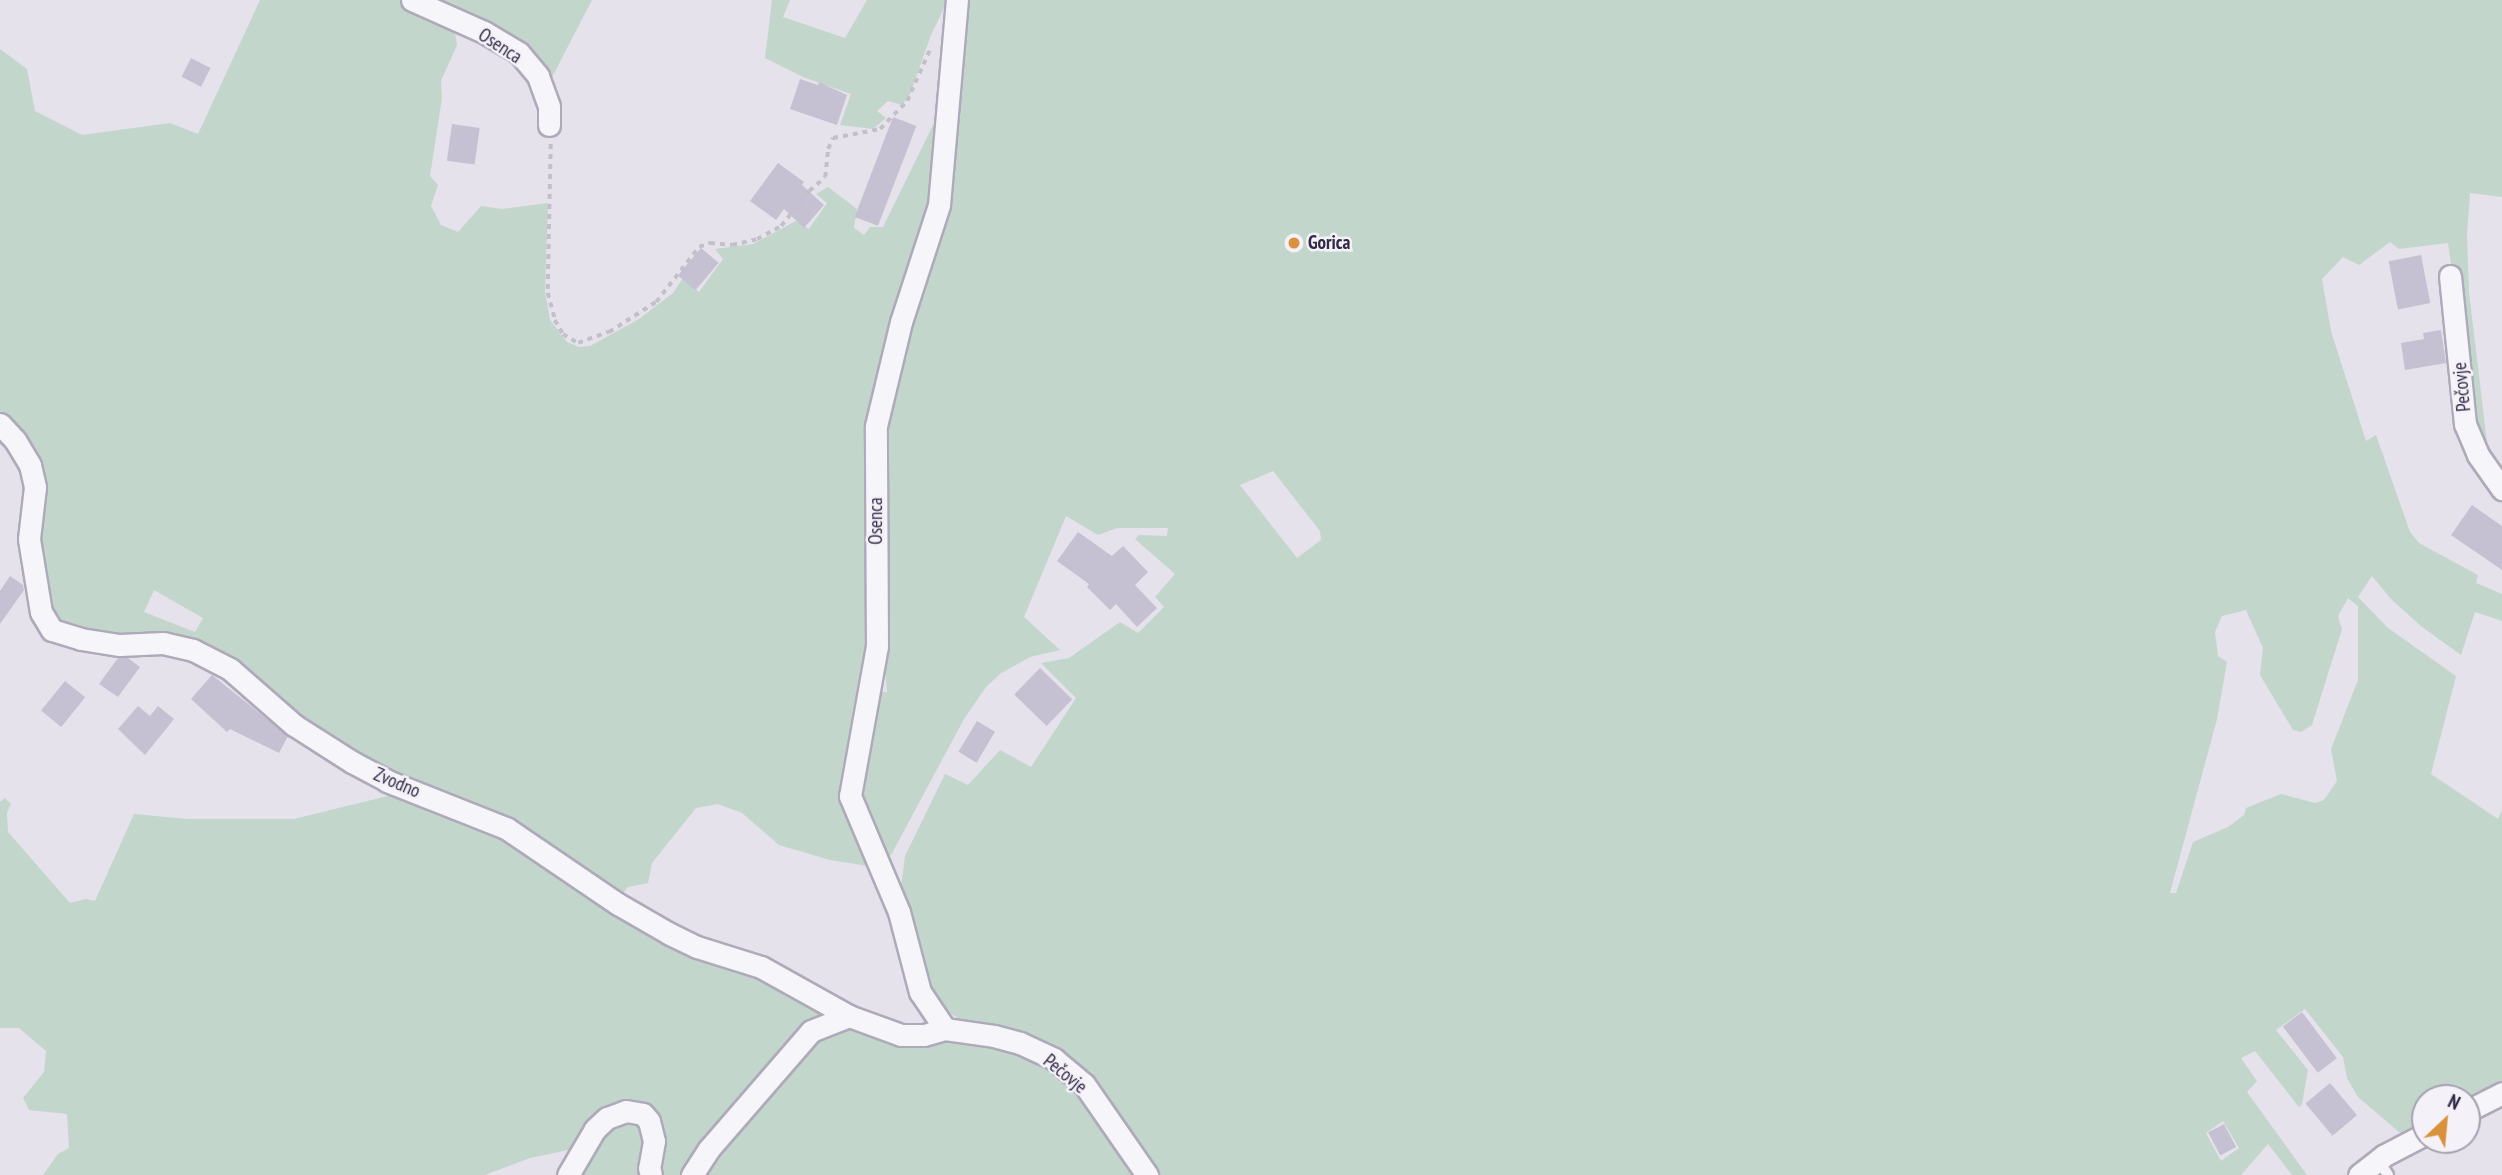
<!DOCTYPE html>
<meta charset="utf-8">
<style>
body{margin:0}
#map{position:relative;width:2502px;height:1175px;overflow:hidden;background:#e5e2ec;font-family:"PT Sans Narrow",sans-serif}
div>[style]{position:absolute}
.green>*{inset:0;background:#c2d6cb}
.building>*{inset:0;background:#c6c1d2;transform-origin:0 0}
.path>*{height:3.5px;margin-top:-1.75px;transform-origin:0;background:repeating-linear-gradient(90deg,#c3c0ca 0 5px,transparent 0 10px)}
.roads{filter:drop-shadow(2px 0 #afaaba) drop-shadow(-2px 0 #afaaba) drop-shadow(0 2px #afaaba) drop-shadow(0 -2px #afaaba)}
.lane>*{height:10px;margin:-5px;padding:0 5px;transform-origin:5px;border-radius:5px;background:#f6f5f9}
.street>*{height:21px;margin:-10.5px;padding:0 10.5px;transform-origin:10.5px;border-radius:10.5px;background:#f6f5f9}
.dots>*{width:19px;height:19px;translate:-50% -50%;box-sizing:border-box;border:4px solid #f4f2f8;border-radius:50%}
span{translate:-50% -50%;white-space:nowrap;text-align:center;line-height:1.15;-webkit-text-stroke:5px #f4f2f8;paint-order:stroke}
.street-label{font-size:19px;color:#312845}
.poi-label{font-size:19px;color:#312845;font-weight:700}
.left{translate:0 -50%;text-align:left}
.north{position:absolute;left:2411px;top:1084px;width:70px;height:70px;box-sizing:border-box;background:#f4f2f8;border:2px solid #a6a1b0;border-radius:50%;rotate:26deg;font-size:19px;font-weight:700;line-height:28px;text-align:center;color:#312845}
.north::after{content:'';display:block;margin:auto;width:24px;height:32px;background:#db913c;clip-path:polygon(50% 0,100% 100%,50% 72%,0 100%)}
</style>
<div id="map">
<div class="green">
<i style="clip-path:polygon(evenodd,260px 0,405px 0,453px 23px,457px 45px,441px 81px,442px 98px,430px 176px,438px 185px,431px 206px,441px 225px,458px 232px,481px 206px,502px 209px,548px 203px,545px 291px,550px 320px,567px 342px,579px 347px,590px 346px,639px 319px,673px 293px,683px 278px,699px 292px,723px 259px,715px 249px,753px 244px,796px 221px,809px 229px,827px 203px,816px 194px,828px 187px,857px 209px,854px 228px,864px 235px,870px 227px,883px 227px,941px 109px,966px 0,2502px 0,2502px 197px,2470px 193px,2467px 235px,2469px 292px,2488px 451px,2478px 447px,2448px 243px,2399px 249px,2390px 242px,2359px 265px,2343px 257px,2322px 279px,2331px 331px,2366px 441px,2376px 435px,2410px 532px,2419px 543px,2478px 575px,2476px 583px,2502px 594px,2502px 621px,2475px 612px,2461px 655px,2422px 627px,2391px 599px,2372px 576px,2358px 597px,2388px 628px,2456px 676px,2431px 774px,2498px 819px,2502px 810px,2502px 1085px,2467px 1105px,2467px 1098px,2425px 1098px,2425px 1126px,2407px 1135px,2399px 1132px,2358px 1097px,2347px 1078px,2343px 1057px,2305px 1009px,2276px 1030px,2308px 1070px,2302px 1104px,2299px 1107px,2255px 1051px,2241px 1058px,2257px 1081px,2247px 1092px,2307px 1175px,2292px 1175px,2268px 1144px,2241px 1175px,1153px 1175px,1077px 1070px,965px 1023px,938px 1005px,922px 983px,901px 887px,905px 856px,945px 774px,968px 785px,1000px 750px,1031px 767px,1076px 698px,1041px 663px,1069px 658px,1120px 622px,1138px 633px,1164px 607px,1155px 597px,1175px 574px,1135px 539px,1139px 535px,1167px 536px,1168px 528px,1117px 528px,1098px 535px,1066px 516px,1024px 617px,1060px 650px,1030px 657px,1000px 674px,986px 687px,964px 719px,891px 855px,884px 858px,864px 828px,856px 839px,868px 866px,830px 860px,779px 845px,742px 813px,718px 804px,696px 808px,652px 863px,648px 883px,628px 887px,619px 898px,357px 762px,229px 664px,104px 638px,51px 620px,33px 538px,44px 482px,39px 459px,26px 437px,0 415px,0 49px,27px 69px,35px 111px,82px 135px,170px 123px,198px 134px,260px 0,1273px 471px,1320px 531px,1321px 540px,1297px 558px,1240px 485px,1273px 471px,260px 0,154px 590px,203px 618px,195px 632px,144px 612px,154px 590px,260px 0,885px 591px,885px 669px,887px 692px,874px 692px,885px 591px,260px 0,2348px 598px,2358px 606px,2358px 680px,2331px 749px,2337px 781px,2324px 800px,2315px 803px,2281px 794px,2246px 808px,2244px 815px,2228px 827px,2193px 842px,2176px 893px,2170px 893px,2217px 719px,2227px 662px,2218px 656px,2215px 632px,2222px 616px,2246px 610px,2263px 648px,2260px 675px,2293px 730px,2301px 732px,2312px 725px,2342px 629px,2338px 616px,2348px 598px,260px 0,2223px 1121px,2239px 1148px,2221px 1161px,2206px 1133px,2223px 1121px)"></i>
<i style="clip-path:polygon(426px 0,592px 0,549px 83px)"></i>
<i style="clip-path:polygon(772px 0,790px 0,783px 17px,845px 38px,867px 0,948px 0,931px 35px,910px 94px,902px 105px,888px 101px,877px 111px,886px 118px,873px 129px,840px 125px,851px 94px,803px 77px,765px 58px)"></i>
<i style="clip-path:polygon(404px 792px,463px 813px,733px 964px,838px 1015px,684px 1175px,662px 1175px,657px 1172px,640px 1107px,573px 1149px,530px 1158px,485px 1175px,43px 1175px,58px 1154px,69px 1148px,67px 1114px,29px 1110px,23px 1098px,44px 1072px,46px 1051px,19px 1028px,0 1028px,0 802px,5px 798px,11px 804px,7px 813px,8px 832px,70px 903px,86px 899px,95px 901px,134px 814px,188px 819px,294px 819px)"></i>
<i style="clip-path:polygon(844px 1022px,994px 1041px,1062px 1072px,1138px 1175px,698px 1175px,817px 1032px)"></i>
<i style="clip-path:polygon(623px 1117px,645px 1127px,645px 1175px,574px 1175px,587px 1149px)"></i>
</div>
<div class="building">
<i style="left:191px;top:58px;width:22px;height:21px;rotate:27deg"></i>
<i style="clip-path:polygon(800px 79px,818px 85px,819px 82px,847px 95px,837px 125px,790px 109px)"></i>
<i style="left:893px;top:117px;width:25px;height:107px;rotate:21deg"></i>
<i style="left:452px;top:124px;width:28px;height:37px;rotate:8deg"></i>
<i style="clip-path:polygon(778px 163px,804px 182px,802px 185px,824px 205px,804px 228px,784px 209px,776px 220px,750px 201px)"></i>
<i style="left:701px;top:248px;width:23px;height:36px;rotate:40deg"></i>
<i style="left:2421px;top:255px;width:49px;height:33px;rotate:79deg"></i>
<i style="clip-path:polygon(2441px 330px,2446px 363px,2405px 370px,2401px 343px,2424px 339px,2423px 333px)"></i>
<i style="clip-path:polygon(2472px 505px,2502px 526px,2502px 570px,2451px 535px)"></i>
<i style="clip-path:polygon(1078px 532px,1112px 556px,1123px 546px,1148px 572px,1135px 585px,1157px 608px,1137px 627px,1116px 604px,1110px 610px,1087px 587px,1089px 584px,1057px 561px)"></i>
<i style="clip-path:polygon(10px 576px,23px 585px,24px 590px,0 624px,0 591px)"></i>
<i style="clip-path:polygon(118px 658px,128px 658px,140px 667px,118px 697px,99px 684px)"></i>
<i style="left:1040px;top:668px;width:45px;height:37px;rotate:44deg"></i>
<i style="clip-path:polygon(212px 675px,288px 736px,279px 753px,230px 729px,227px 732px,191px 699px)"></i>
<i style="left:65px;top:681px;width:26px;height:38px;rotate:39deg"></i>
<i style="clip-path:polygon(138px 706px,150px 716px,158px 706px,174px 719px,145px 755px,118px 729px)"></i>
<i style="left:977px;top:721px;width:21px;height:36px;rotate:31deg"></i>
<i style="left:2302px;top:1012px;width:58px;height:24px;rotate:53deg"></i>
<i style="left:2330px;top:1083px;width:42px;height:32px;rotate:50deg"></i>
<i style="left:2224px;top:1124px;width:26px;height:18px;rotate:62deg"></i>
</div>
<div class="path">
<i style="left:551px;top:144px;width:149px;rotate:91.2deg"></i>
<i style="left:548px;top:293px;width:28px;rotate:75deg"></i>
<i style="left:555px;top:320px;width:16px;rotate:60deg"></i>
<i style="left:563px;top:334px;width:17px;rotate:31deg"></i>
<i style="left:578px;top:343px;width:33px;rotate:-20deg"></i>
<i style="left:609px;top:332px;width:56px;rotate:-32.6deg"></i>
<i style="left:656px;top:302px;width:70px;rotate:-52deg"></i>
<i style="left:699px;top:247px;width:12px;rotate:-20deg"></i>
<i style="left:710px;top:243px;width:22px;rotate:5deg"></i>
<i style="left:732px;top:245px;width:26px;rotate:-13deg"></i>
<i style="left:757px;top:239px;width:27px;rotate:-28deg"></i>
<i style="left:781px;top:226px;width:45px;rotate:-51.3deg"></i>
<i style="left:809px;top:191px;width:21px;rotate:-41deg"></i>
<i style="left:825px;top:177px;width:28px;rotate:-84deg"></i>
<i style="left:828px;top:149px;width:12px;rotate:-66deg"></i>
<i style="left:833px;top:138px;width:48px;rotate:-10.8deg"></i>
<i style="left:880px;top:129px;width:39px;rotate:-46deg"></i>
<i style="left:907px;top:101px;width:59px;rotate:-66deg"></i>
</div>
<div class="roads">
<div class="lane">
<i style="left:2378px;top:1160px;width:18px;rotate:56deg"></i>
</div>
<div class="street">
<i style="left:412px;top:0;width:79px;rotate:24deg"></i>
<i style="left:484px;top:32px;width:41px;rotate:31deg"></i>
<i style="left:519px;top:53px;width:30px;rotate:50deg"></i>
<i style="left:538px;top:76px;width:32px;rotate:70deg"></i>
<i style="left:549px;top:106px;width:19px;rotate:90deg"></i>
<i style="left:2450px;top:276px;width:149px;rotate:84.2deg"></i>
<i style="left:2465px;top:424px;width:34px;rotate:67deg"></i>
<i style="left:2478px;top:455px;width:42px;rotate:54.8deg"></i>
<i style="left:0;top:424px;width:22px;rotate:47deg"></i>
<i style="left:15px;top:440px;width:29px;rotate:59deg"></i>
<i style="left:30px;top:465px;width:23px;rotate:77deg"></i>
<i style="left:35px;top:487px;width:52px;rotate:96.6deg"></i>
<i style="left:29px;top:539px;width:74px;rotate:80.7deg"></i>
<i style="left:41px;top:612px;width:21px;rotate:59deg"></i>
<i style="left:52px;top:630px;width:30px;rotate:17deg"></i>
<i style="left:81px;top:639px;width:39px;rotate:9deg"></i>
<i style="left:120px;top:645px;width:43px;rotate:-2.7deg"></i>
<i style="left:163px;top:643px;width:31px;rotate:13deg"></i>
<i style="left:193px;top:650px;width:42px;rotate:27.2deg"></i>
<i style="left:230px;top:669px;width:85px;rotate:41.2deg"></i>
<i style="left:294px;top:725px;width:69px;rotate:32.5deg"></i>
<i style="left:352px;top:762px;width:40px;rotate:28deg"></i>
<i style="left:387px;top:781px;width:128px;rotate:21.6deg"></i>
<i style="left:506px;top:828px;width:135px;rotate:34.2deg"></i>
<i style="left:618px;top:904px;width:60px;rotate:30deg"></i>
<i style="left:670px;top:934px;width:30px;rotate:26deg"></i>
<i style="left:697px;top:947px;width:67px;rotate:17.4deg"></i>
<i style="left:761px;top:967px;width:101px;rotate:29.1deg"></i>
<i style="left:849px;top:1016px;width:55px;rotate:20.1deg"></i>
<i style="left:901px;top:1035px;width:23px"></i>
<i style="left:924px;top:1035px;width:22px;rotate:-16deg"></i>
<i style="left:945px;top:1029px;width:49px;rotate:8.1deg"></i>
<i style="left:994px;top:1036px;width:27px;rotate:15deg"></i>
<i style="left:1020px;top:1043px;width:38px;rotate:25deg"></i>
<i style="left:1054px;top:1059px;width:39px;rotate:40deg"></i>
<i style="left:1084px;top:1084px;width:111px;rotate:55.3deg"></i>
<i style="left:945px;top:1029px;width:45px;rotate:-124deg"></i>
<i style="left:920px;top:992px;width:83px;rotate:-104.7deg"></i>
<i style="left:899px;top:912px;width:126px;rotate:-112.9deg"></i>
<i style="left:850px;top:796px;width:152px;rotate:-79.8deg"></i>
<i style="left:877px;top:646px;width:220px;rotate:-90.3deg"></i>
<i style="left:876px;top:426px;width:107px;rotate:-76.5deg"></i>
<i style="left:901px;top:322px;width:123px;rotate:-72deg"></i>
<i style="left:939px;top:205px;width:206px;rotate:-85deg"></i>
<i style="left:2467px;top:1111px;width:39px;rotate:-27deg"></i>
<i style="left:568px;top:1175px;width:53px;rotate:-59.6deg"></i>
<i style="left:595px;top:1129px;width:16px;rotate:-43deg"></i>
<i style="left:607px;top:1118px;width:20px;rotate:-20deg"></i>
<i style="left:626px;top:1111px;width:17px;rotate:10deg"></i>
<i style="left:643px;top:1114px;width:9px;rotate:49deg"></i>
<i style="left:649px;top:1121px;width:21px;rotate:76deg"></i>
<i style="left:654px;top:1141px;width:27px;rotate:100deg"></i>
<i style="left:649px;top:1168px;width:7px;rotate:74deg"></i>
<i style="left:692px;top:1175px;width:30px;rotate:-57deg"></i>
<i style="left:708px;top:1150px;width:157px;rotate:-49.1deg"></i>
<i style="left:811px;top:1031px;width:41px;rotate:-21.5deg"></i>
<i style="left:2359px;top:1175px;width:31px;rotate:-38deg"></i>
<i style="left:2383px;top:1156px;width:47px;rotate:-27.6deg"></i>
</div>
</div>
<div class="dots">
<i style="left:1294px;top:243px;background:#db913c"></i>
</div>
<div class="street-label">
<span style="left:500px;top:46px;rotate:33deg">Osenca</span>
<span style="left:2462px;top:387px;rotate:-95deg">Pečovje</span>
<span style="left:876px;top:521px;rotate:-90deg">Osenca</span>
<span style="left:397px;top:783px;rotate:23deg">Zvodno</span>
<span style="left:1065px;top:1074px;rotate:39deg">Pečovje</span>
</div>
<div class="poi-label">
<span class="left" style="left:1308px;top:243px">Gorica</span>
</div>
<div class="north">N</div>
</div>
